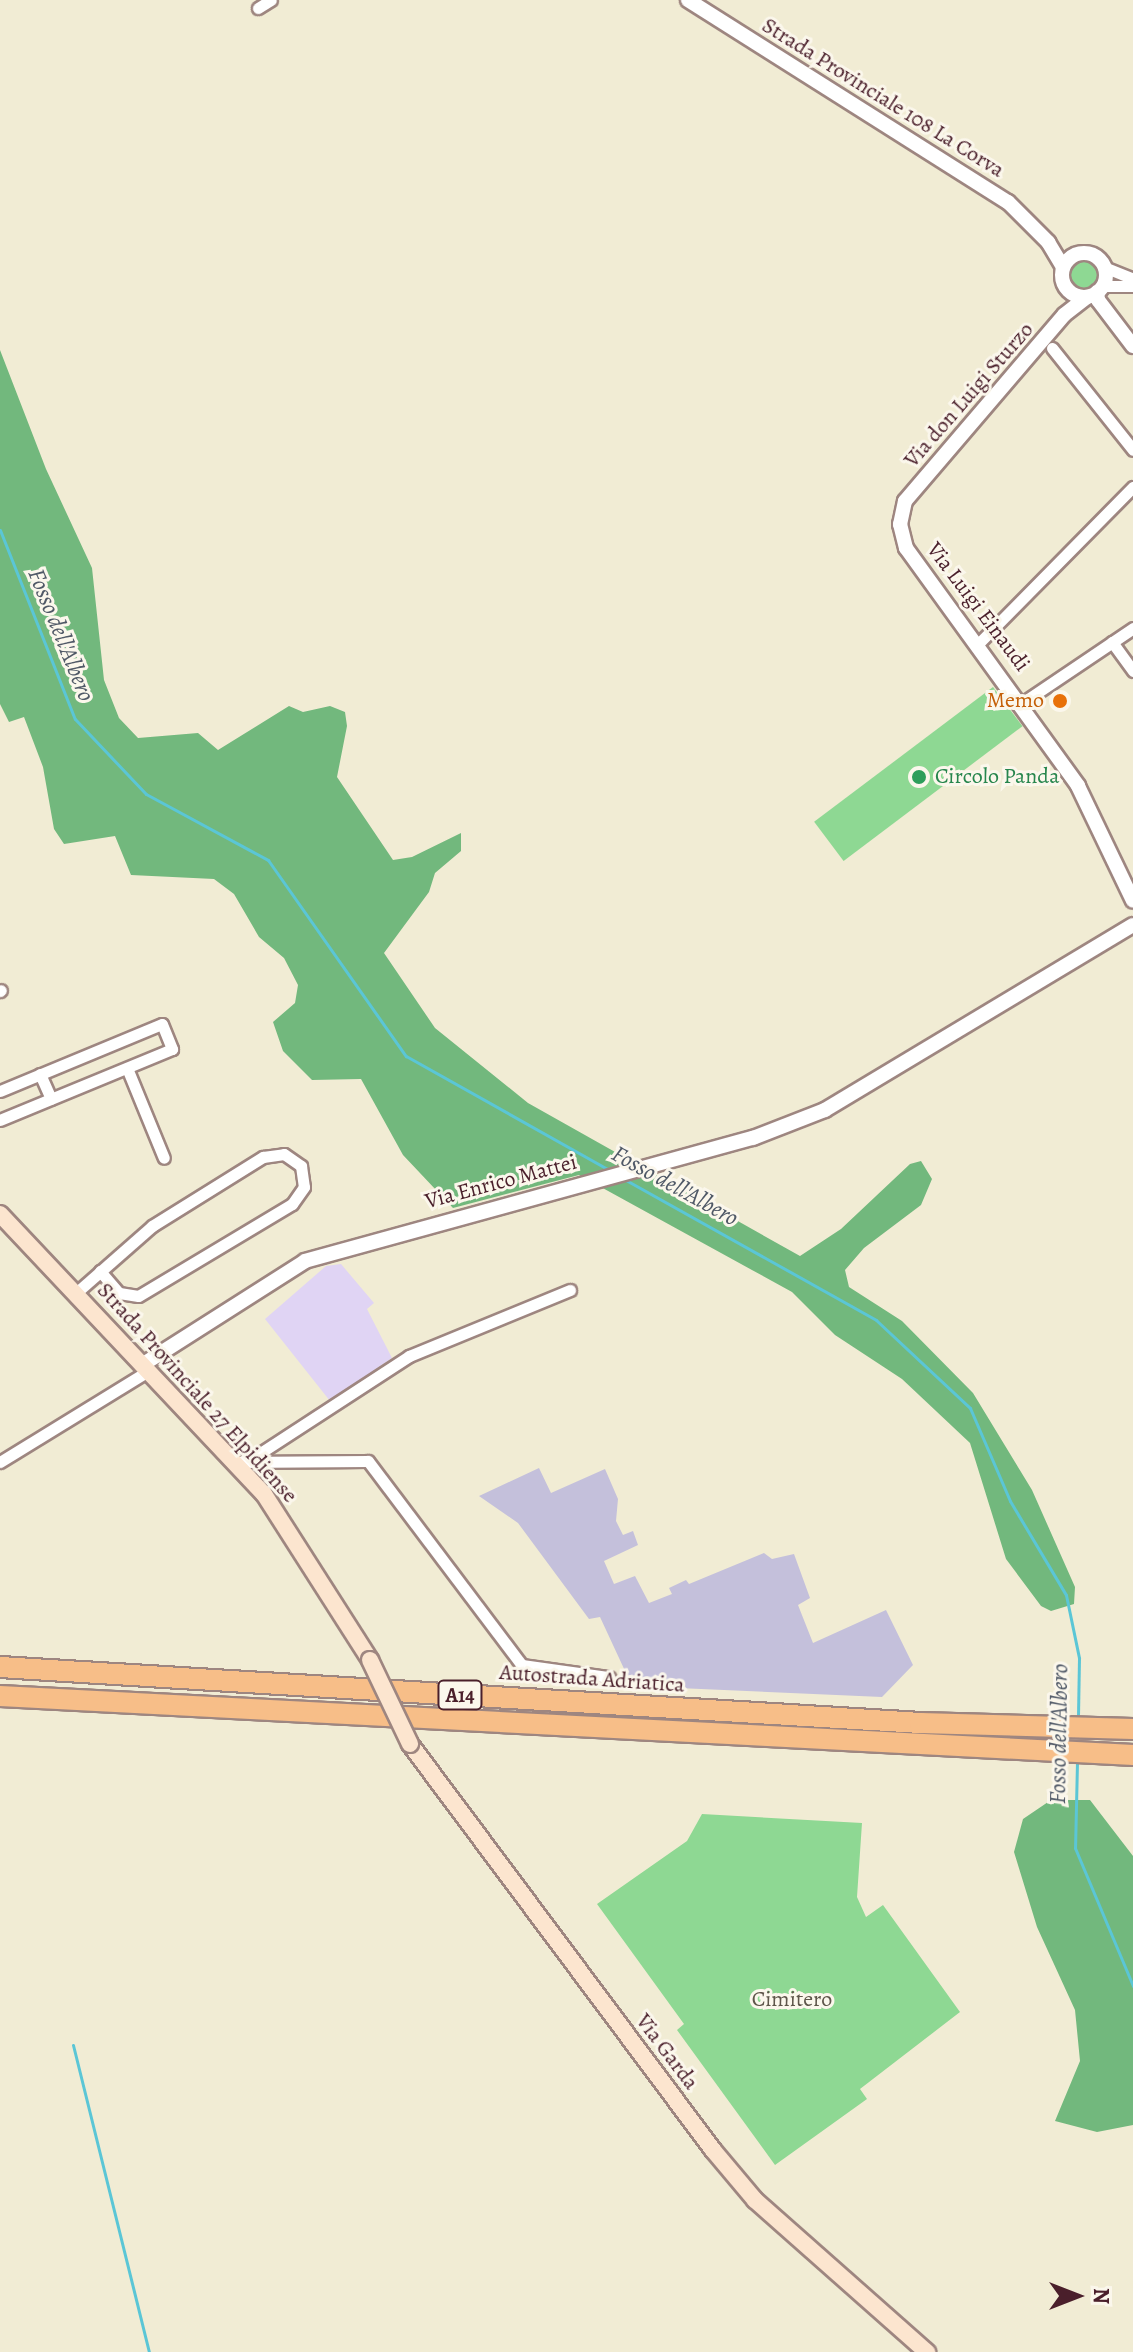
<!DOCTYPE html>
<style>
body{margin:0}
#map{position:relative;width:1133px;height:2352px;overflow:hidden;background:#f1ecd4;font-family:Alegreya,serif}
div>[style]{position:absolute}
.built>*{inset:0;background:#e0d4f4}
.industrial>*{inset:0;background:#c4c0db}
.green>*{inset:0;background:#8ed893;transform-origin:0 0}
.round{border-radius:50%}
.forest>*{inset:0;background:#72b87d}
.stream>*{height:3px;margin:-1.5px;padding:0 1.5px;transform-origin:1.5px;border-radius:1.5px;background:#5bc6d6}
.roads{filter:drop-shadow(2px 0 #9e8680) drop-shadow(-2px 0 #9e8680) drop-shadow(0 2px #9e8680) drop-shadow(0 -2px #9e8680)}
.minor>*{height:11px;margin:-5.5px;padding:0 5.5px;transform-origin:5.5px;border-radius:5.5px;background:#fff}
.tertiary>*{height:14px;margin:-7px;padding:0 7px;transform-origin:7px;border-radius:7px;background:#fff}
.tertiary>.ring{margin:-7px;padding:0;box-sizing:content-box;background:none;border:14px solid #fff;border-radius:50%}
.secondary>*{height:16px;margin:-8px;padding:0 8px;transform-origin:8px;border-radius:8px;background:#fce5cf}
.motorway>*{height:20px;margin:-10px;padding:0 10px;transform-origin:10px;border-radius:10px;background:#f7be88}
.bridges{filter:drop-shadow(2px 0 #9e8680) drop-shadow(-2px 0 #9e8680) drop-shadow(0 2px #9e8680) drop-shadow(0 -2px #9e8680)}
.secondary-bridge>*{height:16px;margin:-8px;padding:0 8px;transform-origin:8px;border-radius:8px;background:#fce5cf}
.dots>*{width:22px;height:22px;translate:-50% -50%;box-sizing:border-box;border:4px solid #fbf7ec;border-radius:50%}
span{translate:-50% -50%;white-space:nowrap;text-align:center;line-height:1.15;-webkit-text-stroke:6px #fbf7ec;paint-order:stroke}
.shield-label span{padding:2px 6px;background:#fbf7ec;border:2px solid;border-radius:6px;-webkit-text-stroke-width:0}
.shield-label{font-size:20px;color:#4a1f2b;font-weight:700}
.street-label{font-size:22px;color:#4a1f2b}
.food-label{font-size:22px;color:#c56008}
.right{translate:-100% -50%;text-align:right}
.leisure-label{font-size:22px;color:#27864d}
.left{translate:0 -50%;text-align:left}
.park-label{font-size:22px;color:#5e564a}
.water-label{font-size:24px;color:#505967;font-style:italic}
.north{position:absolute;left:1037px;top:2256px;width:80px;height:80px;-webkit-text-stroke:6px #fbf7ec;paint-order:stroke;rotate:90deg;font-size:22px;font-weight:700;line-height:32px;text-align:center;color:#4a1f2b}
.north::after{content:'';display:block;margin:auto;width:28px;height:36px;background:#4a1f2b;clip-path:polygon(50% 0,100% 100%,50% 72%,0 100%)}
</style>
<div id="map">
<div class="built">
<i style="clip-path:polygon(341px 1264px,374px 1303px,367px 1309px,392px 1358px,330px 1401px,265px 1319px,326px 1266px)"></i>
</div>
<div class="industrial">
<i style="clip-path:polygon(539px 1468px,551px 1493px,605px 1469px,618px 1499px,616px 1521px,623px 1535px,633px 1531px,638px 1545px,604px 1561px,614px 1584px,635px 1576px,649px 1603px,672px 1594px,669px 1588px,686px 1580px,689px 1584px,764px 1553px,772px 1559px,794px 1554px,810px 1598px,798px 1605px,813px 1643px,886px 1610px,913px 1665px,882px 1697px,632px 1686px,600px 1617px,589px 1619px,518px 1523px,479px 1496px)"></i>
</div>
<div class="green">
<i class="round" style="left:1070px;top:260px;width:28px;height:28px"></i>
<i style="left:993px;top:687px;width:49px;height:224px;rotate:53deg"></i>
<i style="clip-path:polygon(702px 1814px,862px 1823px,857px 1897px,866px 1917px,883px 1905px,960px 2012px,860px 2089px,867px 2099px,775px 2165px,677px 2030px,684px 2024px,597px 1904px,687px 1841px)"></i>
</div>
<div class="forest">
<i style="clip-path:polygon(0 350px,46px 469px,92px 568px,104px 680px,119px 718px,138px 738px,198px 733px,218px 750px,289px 706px,303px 712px,330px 706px,345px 712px,347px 726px,337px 777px,393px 860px,412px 857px,461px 833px,461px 851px,435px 873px,429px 892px,384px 953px,435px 1028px,528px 1103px,800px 1256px,841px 1229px,910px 1164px,921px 1161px,932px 1179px,921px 1205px,864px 1248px,845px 1270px,849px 1287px,902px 1321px,973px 1393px,1032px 1490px,1075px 1587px,1074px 1604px,1051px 1611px,1041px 1606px,1006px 1559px,970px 1443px,902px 1379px,835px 1335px,792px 1292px,579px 1175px,453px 1208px,403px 1155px,361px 1079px,312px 1080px,283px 1051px,273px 1022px,295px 1003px,298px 985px,284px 958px,259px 937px,234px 894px,214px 879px,131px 875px,115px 836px,64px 844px,54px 829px,43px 767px,24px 717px,9px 722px,0 704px)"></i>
<i style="clip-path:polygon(1051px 1800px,1090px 1800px,1133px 1856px,1133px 2125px,1097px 2132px,1055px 2121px,1080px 2061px,1075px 2010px,1037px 1927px,1014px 1852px,1023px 1819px)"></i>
</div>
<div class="stream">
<i style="left:0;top:530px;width:203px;rotate:68.4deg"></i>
<i style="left:75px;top:719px;width:103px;rotate:46.6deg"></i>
<i style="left:146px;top:794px;width:139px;rotate:28.4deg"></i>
<i style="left:268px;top:860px;width:240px;rotate:54.9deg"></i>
<i style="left:406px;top:1056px;width:235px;rotate:29.3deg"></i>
<i style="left:624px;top:1179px;width:289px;rotate:29.2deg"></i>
<i style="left:876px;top:1320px;width:129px;rotate:43.1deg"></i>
<i style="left:970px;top:1408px;width:101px;rotate:66.7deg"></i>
<i style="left:1010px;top:1501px;width:109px;rotate:59.2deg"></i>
<i style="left:1066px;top:1595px;width:64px;rotate:78.3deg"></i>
<i style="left:1079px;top:1658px;width:60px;rotate:91deg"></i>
<i style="left:1077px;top:1762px;width:86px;rotate:91.3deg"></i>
<i style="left:1075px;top:1848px;width:150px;rotate:67.2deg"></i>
<i style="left:73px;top:2045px;width:316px;rotate:76.1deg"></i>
</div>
<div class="roads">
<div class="minor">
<i style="left:258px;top:8px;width:15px;rotate:-32deg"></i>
<i style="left:1104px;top:267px;width:31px;rotate:22deg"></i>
<i style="left:1103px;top:286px;width:30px"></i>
<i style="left:1052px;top:348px;width:130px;rotate:51.5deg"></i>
<i style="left:1112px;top:642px;width:36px;rotate:54deg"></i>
<i style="left:978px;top:644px;width:221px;rotate:-45.4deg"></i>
<i style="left:1022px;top:703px;width:134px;rotate:-34deg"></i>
<i style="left:0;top:991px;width:1px;rotate:-45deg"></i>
<i style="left:127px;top:1068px;width:97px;rotate:67.7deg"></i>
<i style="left:40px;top:1074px;width:27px;rotate:66deg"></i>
<i style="left:0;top:1091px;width:175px;rotate:-22.5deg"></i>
<i style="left:162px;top:1024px;width:27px;rotate:68deg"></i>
<i style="left:172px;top:1049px;width:186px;rotate:157.6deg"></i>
<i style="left:77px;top:1292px;width:100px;rotate:-41.3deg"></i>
<i style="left:152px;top:1226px;width:131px;rotate:-31.9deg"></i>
<i style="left:263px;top:1157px;width:21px;rotate:-8deg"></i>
<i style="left:284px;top:1154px;width:21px;rotate:35deg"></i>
<i style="left:301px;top:1166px;width:21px;rotate:82deg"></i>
<i style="left:304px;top:1187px;width:21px;rotate:125deg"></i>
<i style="left:292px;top:1204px;width:179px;rotate:149.1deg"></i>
<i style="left:138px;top:1296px;width:19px;rotate:-171deg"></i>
<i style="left:119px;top:1293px;width:29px;rotate:-131deg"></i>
<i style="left:251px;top:1459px;width:189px;rotate:-33.1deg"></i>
<i style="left:409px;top:1356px;width:174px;rotate:-22.3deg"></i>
<i style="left:0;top:1462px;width:174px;rotate:-31.6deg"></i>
<i style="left:236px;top:1462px;width:132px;rotate:-0.4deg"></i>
<i style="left:368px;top:1461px;width:256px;rotate:53deg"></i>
<i style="left:522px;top:1665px;width:88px;rotate:7.9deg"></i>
</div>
<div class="tertiary">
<i style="left:688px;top:0;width:378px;rotate:32.3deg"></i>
<i style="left:1008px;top:202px;width:57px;rotate:45deg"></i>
<i style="left:1048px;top:242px;width:29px;rotate:59deg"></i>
<i class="ring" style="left:1062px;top:253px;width:30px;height:30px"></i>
<i style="left:1097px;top:292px;width:8px;rotate:83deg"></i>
<i style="left:1098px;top:300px;width:58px;rotate:52.7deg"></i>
<i style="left:1087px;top:297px;width:29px;rotate:142deg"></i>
<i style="left:1064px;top:315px;width:245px;rotate:130.5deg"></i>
<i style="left:905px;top:501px;width:24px;rotate:102deg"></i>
<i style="left:900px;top:524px;width:25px;rotate:76deg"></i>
<i style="left:906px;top:548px;width:294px;rotate:54.1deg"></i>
<i style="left:1078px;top:786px;width:127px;rotate:64.4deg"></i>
<i style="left:142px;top:1365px;width:193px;rotate:-32.5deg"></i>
<i style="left:305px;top:1261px;width:465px;rotate:-15.4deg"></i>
<i style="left:753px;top:1138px;width:77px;rotate:-21.3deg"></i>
<i style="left:825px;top:1110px;width:359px;rotate:-31deg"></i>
</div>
<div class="secondary">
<i style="left:0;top:1214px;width:385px;rotate:46.7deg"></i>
<i style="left:264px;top:1494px;width:197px;rotate:57.4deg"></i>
<i style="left:410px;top:1744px;width:507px;rotate:53.27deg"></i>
<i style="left:713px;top:2150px;width:65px;rotate:50deg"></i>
<i style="left:755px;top:2200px;width:230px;rotate:41.5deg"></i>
</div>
<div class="motorway">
<i style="left:0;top:1667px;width:922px;rotate:3.48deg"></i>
<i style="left:920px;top:1723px;width:213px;rotate:1.6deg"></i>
<i style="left:0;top:1696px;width:1135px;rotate:2.98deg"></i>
</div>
</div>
<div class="bridges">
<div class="secondary-bridge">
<i style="left:370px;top:1660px;width:93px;rotate:64.5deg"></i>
</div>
</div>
<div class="dots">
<i style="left:1060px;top:701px;background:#e8710a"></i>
<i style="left:919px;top:777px;background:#2e9e5b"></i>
</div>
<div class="shield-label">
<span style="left:460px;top:1695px">A14</span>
</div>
<div class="street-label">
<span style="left:883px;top:98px;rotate:32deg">Strada Provinciale 108 La Corva</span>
<span style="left:969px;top:395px;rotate:-49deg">Via don Luigi Sturzo</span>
<span style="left:978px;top:607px;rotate:53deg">Via Luigi Einaudi</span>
<span style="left:501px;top:1182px;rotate:-15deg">Via Enrico Mattei</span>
<span style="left:197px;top:1393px;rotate:48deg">Strada Provinciale 27 Elpidiense</span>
<span style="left:592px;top:1679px;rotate:4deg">Autostrada Adriatica</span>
<span style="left:667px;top:2052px;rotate:53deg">Via Garda</span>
</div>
<div class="food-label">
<span class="right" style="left:1044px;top:701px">Memo</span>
</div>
<div class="leisure-label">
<span class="left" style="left:935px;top:777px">Circolo Panda</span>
</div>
<div class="park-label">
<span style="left:792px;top:2000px">Cimitero</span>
</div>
<div class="water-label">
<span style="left:61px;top:635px;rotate:68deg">Fosso dell'Albero</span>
<span style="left:675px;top:1186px;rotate:29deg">Fosso dell'Albero</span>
<span style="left:1059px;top:1734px;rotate:-89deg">Fosso dell'Albero</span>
</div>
<div class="north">N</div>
</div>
